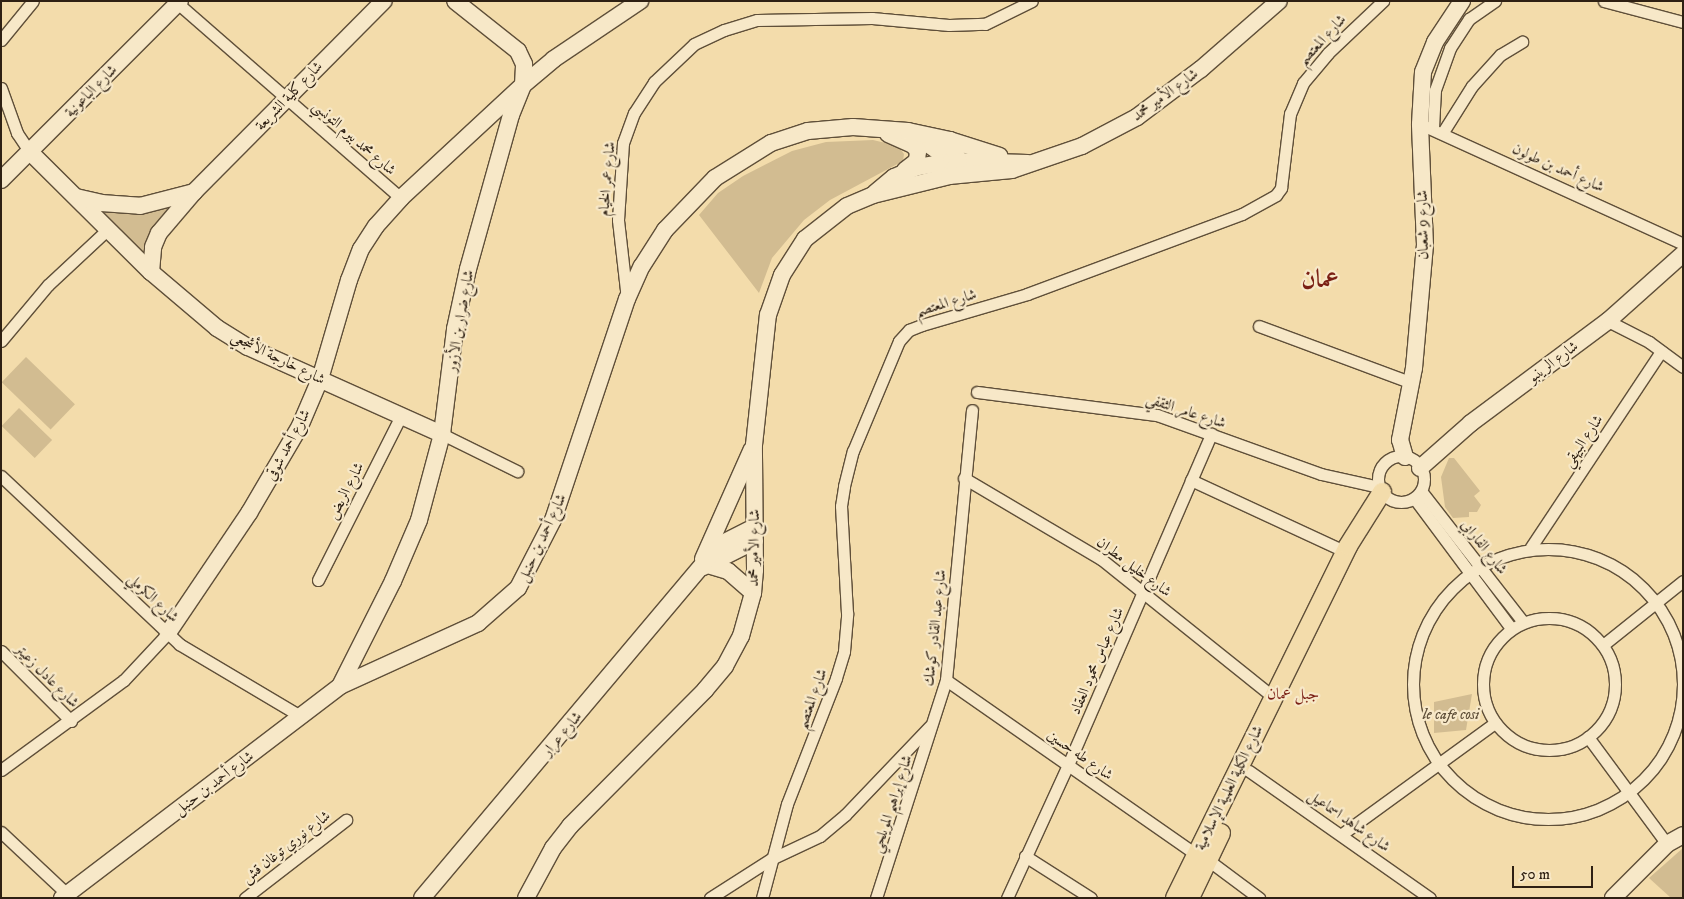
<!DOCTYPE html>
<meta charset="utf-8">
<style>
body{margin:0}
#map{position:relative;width:1684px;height:899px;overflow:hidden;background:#f3dcab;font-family:"IM FELL DW Pica",Amiri,serif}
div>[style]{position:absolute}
.green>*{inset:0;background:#d2bc91;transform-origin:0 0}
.roads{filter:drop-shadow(1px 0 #5f4f39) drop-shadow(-1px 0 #5f4f39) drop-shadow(0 1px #5f4f39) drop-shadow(0 -1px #5f4f39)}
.street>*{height:11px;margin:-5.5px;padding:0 5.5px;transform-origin:5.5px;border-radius:5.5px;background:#f7e8c8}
.street>.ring{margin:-5.5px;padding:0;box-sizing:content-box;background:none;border:11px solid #f7e8c8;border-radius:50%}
.secondary>*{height:16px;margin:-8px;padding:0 8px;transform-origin:8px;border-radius:8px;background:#f7e8c8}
.primary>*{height:18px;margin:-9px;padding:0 9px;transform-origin:9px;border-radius:9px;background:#f3dcab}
span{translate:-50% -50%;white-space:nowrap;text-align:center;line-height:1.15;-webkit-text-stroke:4.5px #f7e8c8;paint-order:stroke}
.street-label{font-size:15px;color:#2e2013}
.park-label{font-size:15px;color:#5f4f39;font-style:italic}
.neighbourhood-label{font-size:16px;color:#7a1f14}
.town-label{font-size:25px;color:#7a1f14;font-weight:700}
.frame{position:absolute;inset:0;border:2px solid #2e2013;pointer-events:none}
.scale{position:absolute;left:1512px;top:866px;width:81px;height:22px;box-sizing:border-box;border:2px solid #2e2013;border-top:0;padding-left:6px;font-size:15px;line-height:18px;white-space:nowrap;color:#2e2013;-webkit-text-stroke:4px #f7e8c8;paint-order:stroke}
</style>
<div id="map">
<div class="green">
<i style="clip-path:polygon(873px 140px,898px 146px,904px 154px,903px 161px,830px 200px,804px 220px,772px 258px,759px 293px,699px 215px,718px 193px,743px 176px,792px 151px,826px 142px)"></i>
<i style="clip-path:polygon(174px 205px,147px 255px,95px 209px)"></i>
<i style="left:26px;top:357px;width:68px;height:35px;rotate:44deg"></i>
<i style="left:19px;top:408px;width:46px;height:25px;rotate:44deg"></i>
<i style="clip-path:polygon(1449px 458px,1454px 458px,1480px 491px,1474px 496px,1481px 505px,1477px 512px,1469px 512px,1469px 517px,1453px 518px,1445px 507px,1441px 477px)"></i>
<i style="clip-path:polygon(1472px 694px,1466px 730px,1434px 733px,1434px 702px)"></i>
<i style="clip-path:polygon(1683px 848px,1683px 898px,1671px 898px,1649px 878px)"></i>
</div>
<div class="roads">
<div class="street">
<i style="left:175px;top:1px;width:300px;rotate:41.1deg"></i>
<i style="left:1604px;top:1px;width:82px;rotate:14.9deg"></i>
<i style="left:1px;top:40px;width:50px;rotate:-50.6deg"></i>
<i style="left:1px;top:88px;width:48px;rotate:70.4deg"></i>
<i style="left:17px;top:133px;width:23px;rotate:56deg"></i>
<i style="left:1420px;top:124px;width:289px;rotate:24.5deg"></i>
<i style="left:1433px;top:128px;width:38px;rotate:-87deg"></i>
<i style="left:1435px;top:90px;width:45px;rotate:-70.3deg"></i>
<i style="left:1450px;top:48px;width:35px;rotate:-57deg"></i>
<i style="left:1469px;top:19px;width:32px;rotate:-35deg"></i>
<i style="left:1443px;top:132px;width:54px;rotate:-57.8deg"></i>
<i style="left:1472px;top:86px;width:42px;rotate:-47.9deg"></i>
<i style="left:1500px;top:55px;width:26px;rotate:-31deg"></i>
<i style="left:627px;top:299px;width:80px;rotate:-96.5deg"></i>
<i style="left:618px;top:220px;width:77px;rotate:-86.3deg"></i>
<i style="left:623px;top:143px;width:32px;rotate:-70deg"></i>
<i style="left:634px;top:113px;width:37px;rotate:-57deg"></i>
<i style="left:654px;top:82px;width:55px;rotate:-43.5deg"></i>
<i style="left:694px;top:44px;width:33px;rotate:-25deg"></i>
<i style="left:724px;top:30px;width:34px;rotate:-17deg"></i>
<i style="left:757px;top:20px;width:115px;rotate:-1deg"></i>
<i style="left:872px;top:18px;width:77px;rotate:5.2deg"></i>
<i style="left:949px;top:25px;width:36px;rotate:-2deg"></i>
<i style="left:985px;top:24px;width:52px;rotate:-26.1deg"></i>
<i style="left:1608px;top:321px;width:46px;rotate:27.1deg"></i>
<i style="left:1649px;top:342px;width:42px;rotate:36.3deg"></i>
<i style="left:1259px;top:326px;width:163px;rotate:20.4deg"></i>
<i style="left:1px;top:341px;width:73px;rotate:-50deg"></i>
<i style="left:48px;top:285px;width:81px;rotate:-43deg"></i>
<i style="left:977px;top:392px;width:181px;rotate:7.3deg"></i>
<i style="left:1157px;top:415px;width:174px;rotate:19.8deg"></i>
<i style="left:1321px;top:474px;width:59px;rotate:12.6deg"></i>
<i style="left:442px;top:434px;width:84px;rotate:26.3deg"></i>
<i class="ring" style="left:1378px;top:456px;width:35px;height:35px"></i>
<i style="left:1px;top:476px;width:245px;rotate:43.3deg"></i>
<i style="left:179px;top:644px;width:143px;rotate:30.7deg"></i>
<i style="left:964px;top:478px;width:159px;rotate:30.6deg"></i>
<i style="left:1101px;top:559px;width:221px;rotate:38.7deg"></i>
<i style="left:1191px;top:480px;width:171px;rotate:24.9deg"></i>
<i style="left:1421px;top:491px;width:166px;rotate:52.1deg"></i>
<i style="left:1414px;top:498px;width:162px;rotate:53.3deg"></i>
<i style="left:1531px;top:547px;width:235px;rotate:-56.4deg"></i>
<i class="ring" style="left:1413px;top:549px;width:259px;height:259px"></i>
<i style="left:318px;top:580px;width:184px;rotate:-63.2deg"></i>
<i class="ring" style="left:1483px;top:618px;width:121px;height:121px"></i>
<i style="left:1603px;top:645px;width:102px;rotate:-38.7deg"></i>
<i style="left:1px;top:651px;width:99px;rotate:45deg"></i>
<i style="left:946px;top:680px;width:306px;rotate:34.9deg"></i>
<i style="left:1588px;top:737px;width:133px;rotate:53.6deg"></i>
<i style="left:1px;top:770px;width:152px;rotate:-36.2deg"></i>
<i style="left:124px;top:680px;width:64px;rotate:-46.9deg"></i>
<i style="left:1249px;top:771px;width:221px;rotate:35.1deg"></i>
<i style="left:1px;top:832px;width:91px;rotate:43.2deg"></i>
<i style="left:1342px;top:834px;width:189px;rotate:-36deg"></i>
<i style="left:1025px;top:856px;width:78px;rotate:32.5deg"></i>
<i style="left:1208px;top:860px;width:64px;rotate:36.7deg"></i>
<i style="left:245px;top:898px;width:128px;rotate:-37.7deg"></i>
<i style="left:710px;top:898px;width:72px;rotate:-32.6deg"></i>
<i style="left:771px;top:859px;width:54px;rotate:-25.1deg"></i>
<i style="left:820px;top:836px;width:33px;rotate:-40deg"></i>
<i style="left:845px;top:815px;width:123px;rotate:-46.3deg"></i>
<i style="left:762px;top:898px;width:97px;rotate:-75.1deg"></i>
<i style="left:787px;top:804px;width:135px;rotate:-68.7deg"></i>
<i style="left:836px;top:678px;width:28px;rotate:-73deg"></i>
<i style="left:844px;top:651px;width:38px;rotate:-85deg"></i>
<i style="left:847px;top:613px;width:107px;rotate:-93.2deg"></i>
<i style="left:841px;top:506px;width:20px;rotate:-81deg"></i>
<i style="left:844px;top:486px;width:36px;rotate:-76deg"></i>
<i style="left:853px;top:451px;width:119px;rotate:-67.3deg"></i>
<i style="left:899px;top:341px;width:15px;rotate:-48deg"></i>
<i style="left:909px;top:330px;width:14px;rotate:-21deg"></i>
<i style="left:922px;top:325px;width:109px;rotate:-16.4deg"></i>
<i style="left:1027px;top:294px;width:229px;rotate:-20.4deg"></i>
<i style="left:1242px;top:214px;width:39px;rotate:-29deg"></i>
<i style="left:1276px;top:195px;width:9px;rotate:-54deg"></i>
<i style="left:1281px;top:188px;width:75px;rotate:-83.1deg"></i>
<i style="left:1290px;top:114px;width:34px;rotate:-67deg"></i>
<i style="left:1303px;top:83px;width:39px;rotate:-50deg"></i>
<i style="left:1328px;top:53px;width:76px;rotate:-43.4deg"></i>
<i style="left:876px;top:898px;width:229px;rotate:-72.2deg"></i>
<i style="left:946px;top:680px;width:271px;rotate:-84.5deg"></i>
<i style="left:1007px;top:898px;width:146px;rotate:-65.4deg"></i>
<i style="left:1068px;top:765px;width:361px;rotate:-66.6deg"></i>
</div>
<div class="secondary">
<i style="left:912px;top:133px;width:54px;rotate:35.2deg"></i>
<i style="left:888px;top:134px;width:27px;rotate:24deg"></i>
<i style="left:913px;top:145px;width:8px;rotate:50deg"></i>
<i style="left:918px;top:151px;width:10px;rotate:96deg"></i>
<i style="left:917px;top:161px;width:15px;rotate:143deg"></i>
<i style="left:950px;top:140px;width:52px;rotate:17.7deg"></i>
<i style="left:30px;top:152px;width:170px;rotate:44.8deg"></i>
<i style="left:151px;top:272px;width:87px;rotate:40.3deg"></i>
<i style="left:217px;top:328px;width:36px;rotate:32deg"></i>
<i style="left:248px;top:347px;width:213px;rotate:24.2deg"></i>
<i style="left:1px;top:180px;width:253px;rotate:-45deg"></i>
<i style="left:875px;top:193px;width:25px;rotate:-40deg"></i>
<i style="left:894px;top:177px;width:26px;rotate:-23deg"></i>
<i style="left:918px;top:167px;width:34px;rotate:-10deg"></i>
<i style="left:951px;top:161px;width:77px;rotate:1.5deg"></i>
<i style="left:76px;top:197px;width:26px;rotate:13deg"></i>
<i style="left:101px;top:203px;width:39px;rotate:4deg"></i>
<i style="left:140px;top:206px;width:56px;rotate:-14.5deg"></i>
<i style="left:194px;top:192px;width:269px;rotate:-45.2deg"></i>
<i style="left:151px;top:272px;width:25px;rotate:-85deg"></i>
<i style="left:153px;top:247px;width:15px;rotate:-67deg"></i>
<i style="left:159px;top:233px;width:52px;rotate:-49.6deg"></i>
<i style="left:1405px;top:457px;width:18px;rotate:-106deg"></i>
<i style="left:1400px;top:440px;width:73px;rotate:-79deg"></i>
<i style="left:1414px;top:368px;width:123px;rotate:-84.9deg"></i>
<i style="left:1425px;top:245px;width:121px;rotate:-92.4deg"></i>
<i style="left:1420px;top:124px;width:52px;rotate:-86.7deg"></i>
<i style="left:1423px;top:72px;width:32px;rotate:-68deg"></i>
<i style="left:1435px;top:42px;width:49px;rotate:-56.6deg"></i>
<i style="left:1420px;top:468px;width:68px;rotate:-41.4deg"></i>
<i style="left:1471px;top:423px;width:171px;rotate:-36.7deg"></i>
<i style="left:1608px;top:321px;width:101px;rotate:-41.8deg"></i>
<i style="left:703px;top:559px;width:120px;rotate:-66deg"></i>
<i style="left:708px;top:565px;width:21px;rotate:17deg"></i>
<i style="left:728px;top:571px;width:33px;rotate:41deg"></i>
<i style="left:703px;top:567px;width:58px;rotate:-26.6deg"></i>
<i style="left:168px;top:633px;width:145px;rotate:-56deg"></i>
<i style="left:249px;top:513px;width:101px;rotate:-59.6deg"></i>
<i style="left:300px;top:426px;width:51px;rotate:-66.9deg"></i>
<i style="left:320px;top:379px;width:103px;rotate:-73.7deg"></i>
<i style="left:349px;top:280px;width:33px;rotate:-69deg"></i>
<i style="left:361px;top:249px;width:27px;rotate:-57deg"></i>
<i style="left:376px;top:226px;width:38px;rotate:-48deg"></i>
<i style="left:401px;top:198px;width:166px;rotate:-42.8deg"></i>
<i style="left:523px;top:85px;width:40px;rotate:-40deg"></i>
<i style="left:554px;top:59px;width:104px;rotate:-34deg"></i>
<i style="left:340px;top:686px;width:118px;rotate:-63.2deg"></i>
<i style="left:393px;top:581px;width:66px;rotate:-66.9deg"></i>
<i style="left:419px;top:520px;width:89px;rotate:-75deg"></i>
<i style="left:442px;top:434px;width:106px;rotate:-82.9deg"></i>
<i style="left:455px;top:329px;width:61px;rotate:-77.8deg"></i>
<i style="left:468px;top:269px;width:160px;rotate:-74.4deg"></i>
<i style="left:511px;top:115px;width:32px;rotate:-68deg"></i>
<i style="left:523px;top:85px;width:21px;rotate:-87deg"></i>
<i style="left:524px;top:64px;width:14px;rotate:-115deg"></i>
<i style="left:518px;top:51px;width:80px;rotate:-141.6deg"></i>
<i style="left:62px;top:898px;width:350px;rotate:-37.3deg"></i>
<i style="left:340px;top:686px;width:152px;rotate:-24.5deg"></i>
<i style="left:478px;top:623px;width:53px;rotate:-41.2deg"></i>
<i style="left:518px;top:588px;width:76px;rotate:-62.8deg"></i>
<i style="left:553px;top:520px;width:233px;rotate:-71.5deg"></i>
<i style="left:627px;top:299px;width:36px;rotate:-66deg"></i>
<i style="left:642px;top:266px;width:43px;rotate:-57.4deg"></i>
<i style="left:665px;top:230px;width:72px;rotate:-46.1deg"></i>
<i style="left:715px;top:178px;width:66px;rotate:-32deg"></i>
<i style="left:771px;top:143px;width:39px;rotate:-18deg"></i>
<i style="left:808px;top:131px;width:45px;rotate:-5.1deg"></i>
<i style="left:853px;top:127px;width:55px;rotate:4.2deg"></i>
<i style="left:908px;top:131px;width:43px;rotate:12.1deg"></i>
<i style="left:950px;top:140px;width:23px;rotate:67deg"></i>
<i style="left:959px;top:161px;width:18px;rotate:124deg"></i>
<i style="left:422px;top:898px;width:451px;rotate:-49.9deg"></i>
<i style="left:713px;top:553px;width:14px;rotate:-45deg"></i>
<i style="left:723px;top:543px;width:36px;rotate:-27deg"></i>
<i style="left:526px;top:898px;width:57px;rotate:-61.6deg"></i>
<i style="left:553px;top:848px;width:28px;rotate:-52deg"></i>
<i style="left:570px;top:826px;width:192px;rotate:-45.2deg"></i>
<i style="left:705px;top:690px;width:31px;rotate:-50deg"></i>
<i style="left:725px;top:666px;width:34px;rotate:-62deg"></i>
<i style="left:741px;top:636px;width:45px;rotate:-74.4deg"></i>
<i style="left:753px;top:593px;width:23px;rotate:-85deg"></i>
<i style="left:755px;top:570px;width:125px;rotate:-90.5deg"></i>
<i style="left:754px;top:445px;width:131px;rotate:-83.9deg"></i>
<i style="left:768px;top:315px;width:42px;rotate:-70.7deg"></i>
<i style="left:782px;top:275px;width:43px;rotate:-57.4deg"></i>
<i style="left:805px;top:239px;width:53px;rotate:-38.2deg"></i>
<i style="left:847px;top:206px;width:28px;rotate:-23deg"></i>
<i style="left:873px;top:195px;width:78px;rotate:-14deg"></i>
<i style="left:949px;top:176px;width:63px;rotate:-5.4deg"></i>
<i style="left:1012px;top:170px;width:74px;rotate:-18.9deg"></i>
<i style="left:1082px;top:146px;width:62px;rotate:-27.8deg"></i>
<i style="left:1137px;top:117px;width:80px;rotate:-36.9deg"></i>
<i style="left:1201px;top:69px;width:103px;rotate:-41.1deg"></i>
<i style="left:1613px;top:898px;width:76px;rotate:-45deg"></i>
<i style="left:1667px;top:844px;width:18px;rotate:-29deg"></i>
</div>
<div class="primary">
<i style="left:1175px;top:898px;width:392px;rotate:-63.8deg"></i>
<i style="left:1348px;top:546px;width:64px;rotate:-57.8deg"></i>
<i style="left:1190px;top:898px;width:72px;rotate:-64.5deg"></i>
</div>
</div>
<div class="street-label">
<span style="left:1322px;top:40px;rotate:-47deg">شارع المعتصم</span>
<span style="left:91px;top:91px;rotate:-45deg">شارع الباعونية</span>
<span style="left:1165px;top:95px;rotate:-36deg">شارع الأمير محمد</span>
<span style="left:289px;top:96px;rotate:-46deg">شارع كلية الشريعة</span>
<span style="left:354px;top:138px;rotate:41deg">شارع محمد بيرم التونسي</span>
<span style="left:1558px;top:168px;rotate:24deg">شارع أحمد بن طولون</span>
<span style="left:607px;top:179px;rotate:-85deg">شارع عمر الخيام</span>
<span style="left:1423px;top:225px;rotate:-91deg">شارع 9 شعبان</span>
<span style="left:946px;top:303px;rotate:-17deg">شارع المعتصم</span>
<span style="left:460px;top:321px;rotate:-80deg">شارع ضرار بن الأزور</span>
<span style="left:278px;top:358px;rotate:26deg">شارع خارجة الأشجعي</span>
<span style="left:1553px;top:362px;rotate:-37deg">شارع الرينبو</span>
<span style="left:1186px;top:411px;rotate:18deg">شارع عامر الثقفي</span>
<span style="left:1583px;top:441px;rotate:-56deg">شارع البيهقي</span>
<span style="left:288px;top:445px;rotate:-62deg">شارع أحمد شوقي</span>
<span style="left:346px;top:491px;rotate:-63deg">شارع الربض</span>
<span style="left:542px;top:538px;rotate:-65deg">شارع أحمد بن حنبل</span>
<span style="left:1484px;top:547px;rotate:52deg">شارع الفارابي</span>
<span style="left:754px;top:548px;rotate:-89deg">شارع الأمير محمد</span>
<span style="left:1134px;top:567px;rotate:37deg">شارع خليل مطران</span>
<span style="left:153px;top:598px;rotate:43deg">شارع الكرملي</span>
<span style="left:935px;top:628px;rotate:-84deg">شارع عبد القادر كوشك</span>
<span style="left:1097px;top:661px;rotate:-67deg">شارع عباس محمود العقاد</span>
<span style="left:47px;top:676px;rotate:45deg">شارع عادل زعيتر</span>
<span style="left:812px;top:699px;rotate:-70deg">شارع المعتصم</span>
<span style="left:562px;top:734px;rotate:-50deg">شارع عرار</span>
<span style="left:1080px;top:755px;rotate:35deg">شارع طه حسين</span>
<span style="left:214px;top:783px;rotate:-37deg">شارع أحمد بن حنبل</span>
<span style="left:1229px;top:788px;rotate:-64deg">شارع الكلية العلمية الإسلامية</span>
<span style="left:892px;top:804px;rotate:-72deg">شارع إبراهيم المويلحي</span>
<span style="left:1349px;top:821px;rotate:35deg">شارع شاهد اسماعيل</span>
<span style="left:286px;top:847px;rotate:-38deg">شارع نوري توغان قش</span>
</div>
<div class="park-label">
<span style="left:1451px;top:715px">le cafe cosi</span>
</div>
<div class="neighbourhood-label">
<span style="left:1293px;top:694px">جبل عمان</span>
</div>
<div class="town-label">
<span style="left:1320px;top:280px">عمان</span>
</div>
<div class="frame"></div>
<div class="scale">50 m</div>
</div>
